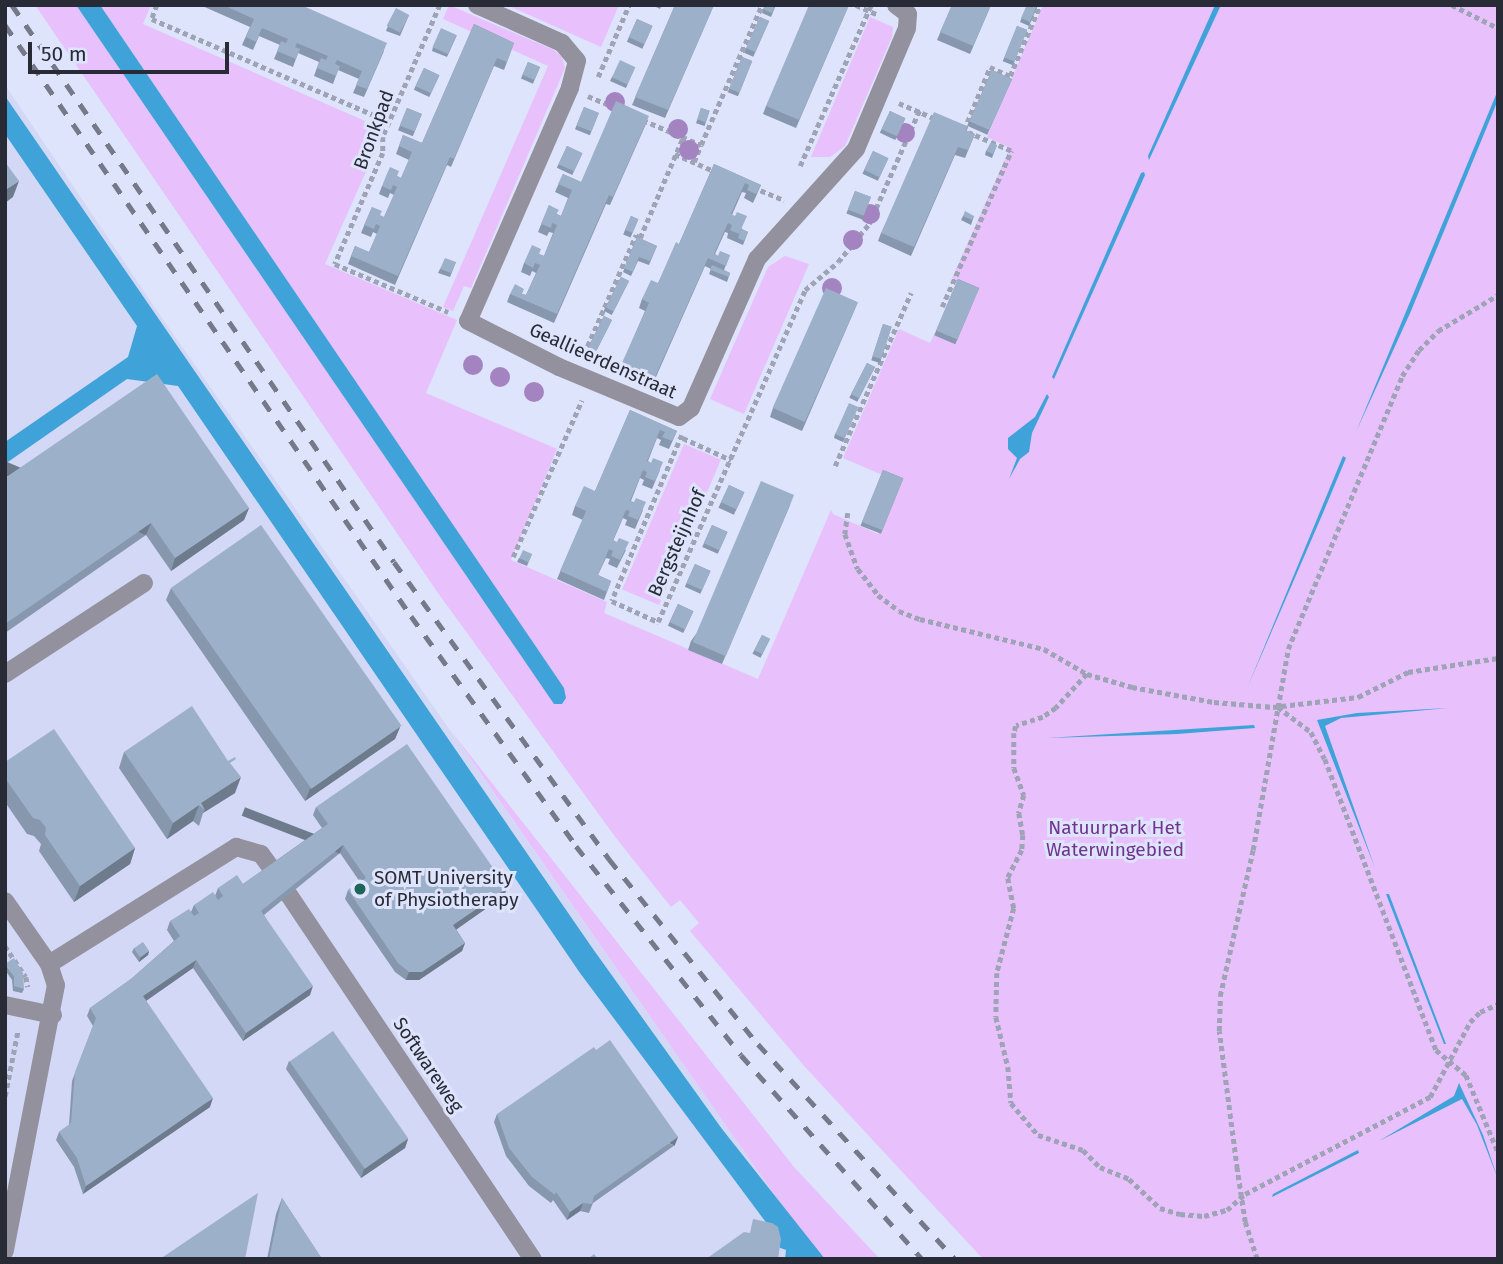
<!DOCTYPE html>
<style>
body{margin:0}
#map{position:relative;width:1503px;height:1264px;overflow:hidden;background:#dee4fc;font-family:"Fira Sans",sans-serif}
div>[style]{position:absolute}
.built>*{inset:0;background:#d2d8f6}
.green>*{inset:0;background:#e7c0fc;transform-origin:0 0}
.water>*{inset:0;background:#3fa3da}
.path>*{height:4.5px;margin-top:-2.25px;transform-origin:0;background:repeating-linear-gradient(90deg,#9ea3b6 0 5px,transparent 0 8.5px)}
.minor>*{height:18px;margin:-9px;padding:0 9px;transform-origin:9px;border-radius:9px;background:#94919e}
.rail>*{height:5px;margin-top:-2.5px;transform-origin:0;background:repeating-linear-gradient(90deg,#757989 0 12px,transparent 0 24px)}
.trees>*{width:20px;height:20px;margin:-10px;border-radius:50%;background:#a383c0}
.wall>*{inset:0;background:#8797ad;transform-origin:0 0}
.shaded-wall>*{inset:0;background:#6e7b8d;transform-origin:0 0}
.building>*{inset:0;background:#9db0c9;transform-origin:0 0}
.dots>*{width:19px;height:19px;translate:-50% -50%;box-sizing:border-box;border:4px solid #dee4fc;border-radius:50%}
span{translate:-50% -50%;white-space:nowrap;text-align:center;line-height:1.15;-webkit-text-stroke:6px #dee4fc;paint-order:stroke}
.street-label{font-size:19px;color:#282a35}
.park-label{font-size:19px;color:#72338f}
.poi-label{font-size:19px;color:#282a35}
.left{translate:0 -50%;text-align:left}
.frame{position:absolute;inset:0;border:7px solid #282a35;pointer-events:none}
.scale{position:absolute;left:28px;top:42px;width:201px;height:32px;box-sizing:border-box;border:4px solid #282a35;border-top:0;padding-left:9px;font-size:21px;line-height:24px;white-space:nowrap;color:#282a35;-webkit-text-stroke:5px #dee4fc;paint-order:stroke}
</style>
<div id="map">
<div class="built">
<i style="clip-path:polygon(5px 85px,160px 315px,794px 1223px,825px 1259px,5px 1259px)"></i>
</div>
<div class="green">
<i style="clip-path:polygon(35px 5px,76px 5px,481px 597px,492px 583px,100px 5px,151px 5px,143px 24px,379px 127px,371px 146px,376px 149px,325px 264px,457px 320px,426px 393px,557px 449px,511px 560px,607px 602px,604px 613px,758px 679px,831px 510px,833px 514px,878px 534px,901px 483px,843px 458px,899px 329px,930px 343px,934px 335px,954px 343px,977px 293px,957px 284px,958px 281px,952px 278px,1010px 148px,987px 137px,1043px 5px,1498px 5px,1498px 1259px,983px 1259px,805px 1067px,690px 931px,699px 923px,680px 900px,671px 907px,616px 838px,438px 593px)"></i>
<i style="clip-path:polygon(449px 5px,554px 50px,562px 57px,565px 68px,471px 288px,464px 286px,453px 311px,443px 307px,548px 66px,443px 19px)"></i>
<i style="clip-path:polygon(507px 5px,619px 5px,601px 47px)"></i>
<i style="clip-path:polygon(870px 17px,893px 27px,892px 37px,845px 146px,830px 157px,811px 157px)"></i>
<i style="clip-path:polygon(785px 256px,809px 264px,744px 414px,710px 399px,768px 267px)"></i>
<i style="left:684px;top:444px;width:40px;height:158px;rotate:23deg"></i>
<i style="clip-path:polygon(451px 731px,794px 1167px,880px 1259px,825px 1259px,794px 1223px)"></i>
</div>
<div class="water">
<i style="clip-path:polygon(76px 5px,100px 5px,564px 688px,566px 698px,562px 704px,554px 704px)"></i>
<i style="clip-path:polygon(1215px 5px,1221px 5px,1149px 160px,1148px 156px)"></i>
<i style="clip-path:polygon(1498px 90px,1498px 100px,1411px 311px,1356px 432px)"></i>
<i style="clip-path:polygon(5px 96px,593px 949px,722px 1129px,825px 1259px,785px 1259px,786px 1250px,778px 1247px,768px 1225px,580px 973px,178px 386px,127px 379px,5px 464px,5px 442px,128px 357px,137px 326px,5px 134px)"></i>
<i style="clip-path:polygon(1144px 172px,1145px 175px,1054px 379px,1052px 377px,1141px 173px)"></i>
<i style="clip-path:polygon(1047px 394px,1049px 397px,1032px 433px,1029px 452px,1020px 459px,1009px 479px,1017px 458px,1008px 449px,1008px 438px,1035px 417px)"></i>
<i style="clip-path:polygon(1343px 456px,1346px 458px,1323px 513px,1248px 686px)"></i>
<i style="clip-path:polygon(1448px 708px,1341px 718px,1325px 726px,1375px 868px,1317px 720px,1357px 713px)"></i>
<i style="clip-path:polygon(1254px 725px,1255px 728px,1177px 734px,1047px 738px)"></i>
<i style="clip-path:polygon(1386px 894px,1389px 894px,1446px 1044px,1444px 1044px)"></i>
<i style="clip-path:polygon(1459px 1083px,1483px 1135px,1498px 1179px,1477px 1125px,1462px 1099px,1379px 1141px,1454px 1096px)"></i>
<i style="clip-path:polygon(1358px 1150px,1359px 1153px,1272px 1197px,1273px 1194px)"></i>
</div>
<div class="path">
<i style="left:157px;top:5px;width:15px;rotate:110deg"></i>
<i style="left:152px;top:19px;width:259px;rotate:23.4deg"></i>
<i style="left:440px;top:5px;width:144px;rotate:113.4deg"></i>
<i style="left:383px;top:137px;width:16px;rotate:90deg"></i>
<i style="left:383px;top:153px;width:121px;rotate:113.4deg"></i>
<i style="left:335px;top:264px;width:123px;rotate:23deg"></i>
<i style="left:856px;top:5px;width:24px;rotate:24deg"></i>
<i style="left:1452px;top:5px;width:51px;rotate:26.6deg"></i>
<i style="left:598px;top:77px;width:78px;rotate:-66.7deg"></i>
<i style="left:588px;top:96px;width:34px;rotate:23deg"></i>
<i style="left:899px;top:103px;width:40px;rotate:23.4deg"></i>
<i style="left:643px;top:120px;width:63px;rotate:23.3deg"></i>
<i style="left:701px;top:145px;width:153px;rotate:-66.5deg"></i>
<i style="left:964px;top:130px;width:68px;rotate:-67.6deg"></i>
<i style="left:990px;top:67px;width:22px;rotate:24deg"></i>
<i style="left:1010px;top:76px;width:77px;rotate:-67.1deg"></i>
<i style="left:675px;top:154px;width:45px;rotate:23.7deg"></i>
<i style="left:694px;top:162px;width:18px;rotate:-68deg"></i>
<i style="left:800px;top:166px;width:176px;rotate:-66.2deg"></i>
<i style="left:753px;top:187px;width:34px;rotate:23deg"></i>
<i style="left:942px;top:307px;width:171px;rotate:-66.1deg"></i>
<i style="left:1011px;top:151px;width:46px;rotate:-156.8deg"></i>
<i style="left:584px;top:354px;width:130px;rotate:-66.4deg"></i>
<i style="left:636px;top:235px;width:5px;rotate:37deg"></i>
<i style="left:640px;top:238px;width:110px;rotate:-66.9deg"></i>
<i style="left:682px;top:435px;width:180px;rotate:112.9deg"></i>
<i style="left:612px;top:601px;width:51px;rotate:24.5deg"></i>
<i style="left:658px;top:622px;width:363px;rotate:-66.1deg"></i>
<i style="left:805px;top:290px;width:43px;rotate:-40.3deg"></i>
<i style="left:838px;top:262px;width:49px;rotate:-50.8deg"></i>
<i style="left:869px;top:224px;width:124px;rotate:-66.1deg"></i>
<i style="left:683px;top:438px;width:53px;rotate:24.6deg"></i>
<i style="left:835px;top:466px;width:189px;rotate:-66.3deg"></i>
<i style="left:848px;top:513px;width:21px;rotate:98deg"></i>
<i style="left:845px;top:534px;width:37px;rotate:70deg"></i>
<i style="left:858px;top:569px;width:33px;rotate:52deg"></i>
<i style="left:878px;top:595px;width:26px;rotate:37deg"></i>
<i style="left:899px;top:611px;width:22px;rotate:21deg"></i>
<i style="left:920px;top:619px;width:128px;rotate:13.6deg"></i>
<i style="left:1044px;top:649px;width:50px;rotate:30.2deg"></i>
<i style="left:1087px;top:674px;width:47px;rotate:16.1deg"></i>
<i style="left:1132px;top:687px;width:83px;rotate:10.4deg"></i>
<i style="left:1214px;top:702px;width:59px;rotate:4.8deg"></i>
<i style="left:1273px;top:707px;width:86px;rotate:-6.7deg"></i>
<i style="left:1358px;top:697px;width:56px;rotate:-26.6deg"></i>
<i style="left:1408px;top:672px;width:91px;rotate:-8.8deg"></i>
<i style="left:513px;top:557px;width:171px;rotate:-66.3deg"></i>
<i style="left:1087px;top:674px;width:46px;rotate:132.4deg"></i>
<i style="left:1056px;top:708px;width:16px;rotate:145deg"></i>
<i style="left:1043px;top:717px;width:28px;rotate:162deg"></i>
<i style="left:1016px;top:726px;width:7px;rotate:106deg"></i>
<i style="left:1014px;top:733px;width:35px;rotate:90deg"></i>
<i style="left:1014px;top:768px;width:29px;rotate:70deg"></i>
<i style="left:1024px;top:795px;width:19px;rotate:106deg"></i>
<i style="left:1019px;top:813px;width:22px;rotate:80deg"></i>
<i style="left:1023px;top:835px;width:15px;rotate:94deg"></i>
<i style="left:1022px;top:850px;width:31px;rotate:117deg"></i>
<i style="left:1008px;top:878px;width:31px;rotate:79deg"></i>
<i style="left:1014px;top:908px;width:67px;rotate:104.7deg"></i>
<i style="left:997px;top:973px;width:44px;rotate:91.3deg"></i>
<i style="left:996px;top:1017px;width:51px;rotate:76.5deg"></i>
<i style="left:1008px;top:1067px;width:36px;rotate:85deg"></i>
<i style="left:1011px;top:1103px;width:42px;rotate:49.8deg"></i>
<i style="left:1038px;top:1135px;width:47px;rotate:18.4deg"></i>
<i style="left:1083px;top:1150px;width:24px;rotate:45deg"></i>
<i style="left:1100px;top:1167px;width:31px;rotate:22deg"></i>
<i style="left:1129px;top:1179px;width:42px;rotate:43.1deg"></i>
<i style="left:1160px;top:1208px;width:21px;rotate:17deg"></i>
<i style="left:1180px;top:1214px;width:24px;rotate:5deg"></i>
<i style="left:1204px;top:1216px;width:24px;rotate:-15deg"></i>
<i style="left:1227px;top:1210px;width:24px;rotate:-42deg"></i>
<i style="left:1245px;top:1194px;width:209px;rotate:-27.7deg"></i>
<i style="left:1430px;top:1097px;width:85px;rotate:-61.9deg"></i>
<i style="left:1470px;top:1022px;width:14px;rotate:-45deg"></i>
<i style="left:1480px;top:1012px;width:20px;rotate:-24deg"></i>
<i style="left:1278px;top:707px;width:41px;rotate:37.1deg"></i>
<i style="left:1311px;top:732px;width:30px;rotate:63deg"></i>
<i style="left:1325px;top:759px;width:311px;rotate:69.1deg"></i>
<i style="left:1436px;top:1050px;width:39px;rotate:40deg"></i>
<i style="left:1466px;top:1075px;width:83px;rotate:67.4deg"></i>
<i style="left:5px;top:946px;width:37px;rotate:56deg"></i>
<i style="left:26px;top:977px;width:10px;rotate:79deg"></i>
<i style="left:5px;top:1096px;width:67px;rotate:-78.9deg"></i>
<i style="left:1257px;top:1259px;width:39px;rotate:-108deg"></i>
<i style="left:1245px;top:1222px;width:54px;rotate:-98.6deg"></i>
<i style="left:1237px;top:1169px;width:139px;rotate:-97.4deg"></i>
<i style="left:1219px;top:1031px;width:35px;rotate:-88deg"></i>
<i style="left:1220px;top:996px;width:150px;rotate:-77.3deg"></i>
<i style="left:1253px;top:850px;width:204px;rotate:-80.1deg"></i>
<i style="left:1288px;top:649px;width:296px;rotate:-67.3deg"></i>
<i style="left:1402px;top:376px;width:31px;rotate:-57deg"></i>
<i style="left:1419px;top:350px;width:27px;rotate:-45deg"></i>
<i style="left:1438px;top:331px;width:70px;rotate:-31deg"></i>
</div>
<div class="minor">
<i style="left:477px;top:5px;width:93px;rotate:24.1deg"></i>
<i style="left:562px;top:43px;width:23px;rotate:50deg"></i>
<i style="left:577px;top:61px;width:28px;rotate:105deg"></i>
<i style="left:570px;top:88px;width:254px;rotate:113.6deg"></i>
<i style="left:468px;top:321px;width:102px;rotate:26.8deg"></i>
<i style="left:559px;top:367px;width:130px;rotate:22.6deg"></i>
<i style="left:679px;top:417px;width:15px;rotate:-37deg"></i>
<i style="left:691px;top:408px;width:163px;rotate:-66.1deg"></i>
<i style="left:757px;top:259px;width:148px;rotate:-48deg"></i>
<i style="left:856px;top:149px;width:131px;rotate:-67.1deg"></i>
<i style="left:907px;top:28px;width:14px;rotate:-86deg"></i>
<i style="left:908px;top:14px;width:15px;rotate:-143deg"></i>
<i style="left:5px;top:674px;width:166px;rotate:-33.2deg"></i>
<i style="left:289px;top:895px;width:438px;rotate:56.2deg"></i>
<i style="left:5px;top:901px;width:77px;rotate:55.1deg"></i>
<i style="left:49px;top:964px;width:22px;rotate:72deg"></i>
<i style="left:56px;top:985px;width:271px;rotate:100.9deg"></i>
<i style="left:49px;top:964px;width:221px;rotate:-32deg"></i>
<i style="left:236px;top:847px;width:26px;rotate:16deg"></i>
<i style="left:261px;top:854px;width:19px;rotate:54deg"></i>
<i style="left:5px;top:1005px;width:49px;rotate:11.8deg"></i>
</div>
<div class="rail">
<i style="left:12px;top:5px;width:675px;rotate:55.56deg"></i>
<i style="left:394px;top:562px;width:367px;rotate:54.1deg"></i>
<i style="left:609px;top:859px;width:238px;rotate:51.2deg"></i>
<i style="left:758px;top:1044px;width:292px;rotate:47.5deg"></i>
<i style="left:5px;top:25px;width:717px;rotate:55.51deg"></i>
<i style="left:411px;top:616px;width:283px;rotate:54.3deg"></i>
<i style="left:576px;top:846px;width:266px;rotate:51.7deg"></i>
<i style="left:741px;top:1055px;width:273px;rotate:48.4deg"></i>
</div>
<div class="trees">
<i style="left:615px;top:102px"></i>
<i style="left:678px;top:129px"></i>
<i style="left:905px;top:133px"></i>
<i style="left:689px;top:150px"></i>
<i style="left:870px;top:214px"></i>
<i style="left:853px;top:240px"></i>
<i style="left:832px;top:288px"></i>
<i style="left:473px;top:365px"></i>
<i style="left:500px;top:377px"></i>
<i style="left:534px;top:392px"></i>
</div>
<div class="wall">
<i style="clip-path:polygon(200px 5px,301px 5px,384px 51px,364px 97px,353px 93px,359px 79px,338px 70px,333px 84px,314px 76px,319px 62px,298px 53px,293px 67px,274px 59px,280px 45px,259px 36px,253px 50px,242px 45px,250px 27px)"></i>
<i style="clip-path:polygon(652px 5px,662px 5px,660px 9px)"></i>
<i style="clip-path:polygon(675px 5px,714px 5px,665px 118px,632px 105px)"></i>
<i style="clip-path:polygon(776px 5px,771px 17px,762px 13px,763px 9px)"></i>
<i style="clip-path:polygon(849px 5px,796px 128px,763px 114px,766px 106px)"></i>
<i style="clip-path:polygon(952px 5px,991px 5px,970px 54px,937px 40px)"></i>
<i style="clip-path:polygon(1027px 5px,1038px 5px,1029px 26px,1020px 22px)"></i>
<i style="clip-path:polygon(409px 15px,400px 36px,386px 31px,388px 26px)"></i>
<i style="left:760px;top:17px;width:10px;height:39px;rotate:24deg"></i>
<i style="left:637px;top:19px;width:17px;height:25px;rotate:24deg"></i>
<i style="clip-path:polygon(474px 24px,514px 43px,504px 70px,494px 66px,451px 167px,447px 165px,395px 285px,348px 264px,355px 246px,369px 252px,377px 234px,373px 232px,371px 237px,361px 233px,372px 207px,380px 216px,384px 217px,394px 195px,390px 193px,388px 198px,379px 194px,382px 186px,397px 176px,401px 178px,409px 160px,396px 154px,403px 135px,422px 143px)"></i>
<i style="left:1017px;top:26px;width:11px;height:38px;rotate:22deg"></i>
<i style="clip-path:polygon(457px 35px,447px 57px,432px 51px,433px 47px)"></i>
<i style="left:742px;top:57px;width:11px;height:38px;rotate:22deg"></i>
<i style="left:528px;top:62px;width:13px;height:18px;rotate:23deg"></i>
<i style="clip-path:polygon(635px 67px,626px 88px,610px 81px,612px 77px)"></i>
<i style="left:424px;top:68px;width:17px;height:24px;rotate:25deg"></i>
<i style="left:992px;top:70px;width:22px;height:61px;rotate:24deg"></i>
<i style="left:584px;top:107px;width:16px;height:24px;rotate:22deg"></i>
<i style="left:407px;top:108px;width:16px;height:24px;rotate:22deg"></i>
<i style="left:701px;top:108px;width:9px;height:16px;rotate:18deg"></i>
<i style="left:890px;top:111px;width:17px;height:24px;rotate:25deg"></i>
<i style="clip-path:polygon(646px 124px,610px 205px,606px 204px,554px 323px,507px 302px,510px 294px,522px 294px,526px 295px,536px 273px,532px 271px,530px 276px,521px 272px,524px 263px,539px 254px,544px 256px,553px 233px,549px 232px,547px 236px,538px 232px,549px 205px,557px 214px,561px 216px,568px 198px,555px 192px,563px 174px,581px 182px)"></i>
<i style="clip-path:polygon(965px 130px,975px 134px,965px 158px,955px 155px,911px 256px,878px 241px,881px 233px)"></i>
<i style="clip-path:polygon(997px 145px,992px 158px,985px 155px,986px 151px)"></i>
<i style="left:567px;top:146px;width:17px;height:24px;rotate:25deg"></i>
<i style="left:873px;top:151px;width:17px;height:25px;rotate:25deg"></i>
<i style="clip-path:polygon(714px 164px,761px 185px,753px 203px,744px 198px,746px 193px,742px 192px,732px 215px,742px 229px,748px 232px,743px 245px,727px 238px,728px 233px,725px 232px,715px 254px,718px 256px,730px 255px,724px 270px,730px 273px,727px 282px,709px 274px,711px 269px,705px 266px,652px 386px,619px 371px,645px 311px,639px 308px,642px 299px,658px 283px,679px 244px)"></i>
<i style="left:855px;top:191px;width:17px;height:24px;rotate:21deg"></i>
<i style="left:631px;top:216px;width:8px;height:20px;rotate:23deg"></i>
<i style="clip-path:polygon(963px 216px,974px 216px,971px 225px,961px 220px)"></i>
<i style="clip-path:polygon(637px 237px,657px 246px,649px 265px,638px 261px,631px 276px,623px 272px)"></i>
<i style="clip-path:polygon(456px 262px,450px 277px,438px 273px,440px 269px)"></i>
<i style="left:621px;top:277px;width:9px;height:38px;rotate:27deg"></i>
<i style="left:958px;top:279px;width:23px;height:61px;rotate:23deg"></i>
<i style="clip-path:polygon(858px 302px,802px 431px,770px 417px,773px 408px)"></i>
<i style="left:604px;top:316px;width:9px;height:39px;rotate:27deg"></i>
<i style="left:883px;top:324px;width:9px;height:38px;rotate:18deg"></i>
<i style="left:867px;top:363px;width:9px;height:39px;rotate:27deg"></i>
<i style="clip-path:polygon(858px 407px,843px 442px,834px 438px,835px 434px)"></i>
<i style="clip-path:polygon(630px 410px,677px 431px,669px 449px,659px 445px,661px 440px,657px 438px,648px 461px,660px 470px,652px 489px,642px 485px,644px 480px,640px 478px,631px 501px,643px 510px,635px 529px,625px 525px,627px 520px,623px 518px,613px 541px,626px 550px,617px 568px,608px 564px,610px 559px,606px 558px,598px 575px,611px 581px,604px 600px,557px 579px,583px 520px,572px 515px,575px 506px,595px 491px)"></i>
<i style="left:883px;top:470px;width:22px;height:60px;rotate:22deg"></i>
<i style="clip-path:polygon(5px 478px,249px 508px,244px 520px,171px 571px,146px 535px,5px 633px)"></i>
<i style="left:729px;top:485px;width:17px;height:25px;rotate:25deg"></i>
<i style="clip-path:polygon(791px 503px,722px 664px,688px 650px,691px 641px)"></i>
<i style="left:712px;top:525px;width:17px;height:24px;rotate:24deg"></i>
<i style="clip-path:polygon(532px 554px,527px 566px,517px 562px,519px 558px)"></i>
<i style="left:695px;top:564px;width:17px;height:25px;rotate:24deg"></i>
<i style="clip-path:polygon(171px 588px,400px 727px,395px 739px,305px 801px,166px 600px)"></i>
<i style="left:678px;top:604px;width:17px;height:24px;rotate:25deg"></i>
<i style="left:762px;top:635px;width:9px;height:21px;rotate:27deg"></i>
<i style="clip-path:polygon(124px 752px,233px 767px,235px 793px,203px 813px,199px 826px,193px 821px,167px 839px,119px 768px)"></i>
<i style="clip-path:polygon(5px 762px,135px 848px,130px 864px,74px 902px,39px 851px,41px 844px,34px 836px,27px 834px,5px 802px)"></i>
<i style="clip-path:polygon(316px 807px,507px 888px,504px 896px,456px 929px,465px 943px,462px 951px,419px 980px,406px 980px,395px 972px,345px 899px,348px 890px,360px 882px,340px 853px,264px 915px,310px 995px,243px 1041px,193px 968px,146px 1001px,210px 1107px,83px 1194px,74px 1167px,56px 1140px,59px 1132px,69px 1125px,72px 1081px,93px 1026px,87px 1016px,90px 1008px,131px 979px,174px 941px,167px 930px,170px 921px,191px 912px,194px 905px,215px 896px,218px 888px,243px 884px,322px 828px,313px 815px)"></i>
<i style="clip-path:polygon(134px 948px,149px 951px,148px 955px,139px 962px,132px 952px)"></i>
<i style="clip-path:polygon(5px 964px,24px 989px,22px 993px,13px 991px,12px 980px,5px 970px)"></i>
<i style="clip-path:polygon(289px 1061px,408px 1139px,405px 1148px,361px 1178px,286px 1069px)"></i>
<i style="clip-path:polygon(497px 1114px,675px 1145px,593px 1203px,589px 1213px,580px 1211px,567px 1220px,553px 1200px,551px 1203px,529px 1186px,506px 1156px,494px 1122px)"></i>
<i style="clip-path:polygon(282px 1198px,322px 1259px,267px 1259px,276px 1214px)"></i>
</div>
<div class="shaded-wall">
<i style="clip-path:polygon(19px 181px,13px 197px,5px 203px,5px 190px)"></i>
<i style="clip-path:polygon(249px 508px,244px 520px,171px 571px,175px 558px)"></i>
<i style="left:151px;top:523px;width:13px;height:178px;rotate:113deg"></i>
<i style="clip-path:polygon(400px 727px,395px 739px,305px 801px,310px 789px)"></i>
<i style="clip-path:polygon(241px 777px,235px 793px,203px 813px,205px 810px,201px 803px)"></i>
<i style="clip-path:polygon(199px 805px,193px 821px,167px 839px,173px 823px)"></i>
<i style="left:343px;top:845px;width:9px;height:105px;rotate:111deg"></i>
<i style="clip-path:polygon(135px 848px,130px 864px,74px 902px,80px 886px)"></i>
<i style="clip-path:polygon(507px 888px,504px 896px,450px 934px,453px 925px)"></i>
<i style="clip-path:polygon(465px 943px,462px 951px,419px 980px,406px 980px,409px 972px)"></i>
<i style="clip-path:polygon(149px 951px,148px 955px,139px 962px,140px 958px)"></i>
<i style="clip-path:polygon(196px 960px,193px 968px,140px 1005px,143px 996px)"></i>
<i style="clip-path:polygon(313px 986px,310px 995px,243px 1041px,246px 1033px)"></i>
<i style="clip-path:polygon(213px 1098px,210px 1107px,83px 1194px,86px 1186px)"></i>
<i style="left:678px;top:1137px;width:9px;height:103px;rotate:111deg"></i>
<i style="clip-path:polygon(408px 1139px,405px 1148px,361px 1178px,364px 1169px)"></i>
<i style="clip-path:polygon(583px 1203px,580px 1211px,567px 1220px,570px 1212px)"></i>
</div>
<div class="building">
<i style="clip-path:polygon(223px 5px,301px 5px,387px 43px,367px 89px,356px 85px,362px 71px,337px 60px,335px 64px,340px 66px,336px 76px,317px 68px,321px 58px,326px 60px,328px 56px,297px 43px,295px 47px,300px 49px,296px 59px,277px 51px,281px 41px,286px 43px,288px 39px,262px 28px,256px 42px,246px 37px,254px 19px)"></i>
<i style="clip-path:polygon(675px 5px,714px 5px,668px 110px,635px 97px)"></i>
<i style="clip-path:polygon(765px 5px,775px 5px,772px 13px,763px 9px)"></i>
<i style="clip-path:polygon(809px 5px,849px 5px,799px 120px,766px 106px)"></i>
<i style="clip-path:polygon(952px 5px,991px 5px,973px 46px,940px 32px)"></i>
<i style="clip-path:polygon(1027px 5px,1037px 5px,1030px 22px,1021px 18px)"></i>
<i style="left:396px;top:8px;width:15px;height:20px;rotate:28deg"></i>
<i style="left:760px;top:17px;width:10px;height:34px;rotate:24deg"></i>
<i style="left:637px;top:19px;width:17px;height:20px;rotate:24deg"></i>
<i style="clip-path:polygon(474px 24px,514px 43px,507px 62px,497px 58px,454px 159px,450px 157px,398px 276px,351px 256px,355px 246px,369px 252px,380px 226px,376px 224px,374px 229px,364px 225px,372px 207px,382px 211px,380px 215px,384px 217px,397px 187px,393px 185px,391px 190px,382px 186px,386px 176px,390px 167px,399px 171px,397px 176px,401px 178px,412px 152px,399px 146px,403px 135px,422px 143px)"></i>
<i style="left:1017px;top:26px;width:11px;height:34px;rotate:22deg"></i>
<i style="left:441px;top:28px;width:17px;height:21px;rotate:24deg"></i>
<i style="left:742px;top:57px;width:11px;height:34px;rotate:22deg"></i>
<i style="left:620px;top:60px;width:17px;height:19px;rotate:25deg"></i>
<i style="left:528px;top:62px;width:13px;height:14px;rotate:23deg"></i>
<i style="left:424px;top:68px;width:17px;height:20px;rotate:25deg"></i>
<i style="left:992px;top:70px;width:22px;height:56px;rotate:24deg"></i>
<i style="clip-path:polygon(616px 101px,649px 116px,613px 197px,609px 195px,557px 314px,510px 294px,515px 284px,524px 289px,522px 294px,526px 295px,540px 265px,535px 263px,533px 268px,524px 263px,532px 245px,541px 249px,539px 254px,544px 256px,557px 225px,552px 223px,551px 228px,541px 224px,549px 205px,559px 210px,556px 214px,561px 216px,572px 190px,558px 184px,563px 174px,581px 182px)"></i>
<i style="left:584px;top:107px;width:16px;height:20px;rotate:22deg"></i>
<i style="left:407px;top:108px;width:16px;height:19px;rotate:22deg"></i>
<i style="left:701px;top:108px;width:9px;height:12px;rotate:18deg"></i>
<i style="left:890px;top:111px;width:17px;height:20px;rotate:25deg"></i>
<i style="clip-path:polygon(934px 112px,967px 126px,965px 130px,975px 134px,968px 150px,958px 147px,914px 247px,881px 233px)"></i>
<i style="clip-path:polygon(991px 142px,997px 145px,993px 154px,986px 151px)"></i>
<i style="left:567px;top:146px;width:17px;height:20px;rotate:25deg"></i>
<i style="left:873px;top:151px;width:17px;height:21px;rotate:25deg"></i>
<i style="clip-path:polygon(5px 162px,19px 181px,5px 190px)"></i>
<i style="clip-path:polygon(714px 164px,761px 185px,756px 194px,747px 190px,749px 185px,745px 183px,731px 214px,735px 216px,737px 212px,747px 216px,739px 234px,730px 230px,732px 225px,728px 223px,714px 254px,718px 256px,720px 251px,730px 255px,726px 266px,708px 258px,655px 377px,622px 363px,649px 303px,642px 299px,651px 280px,658px 283px,676px 242px,679px 244px)"></i>
<i style="left:855px;top:191px;width:17px;height:20px;rotate:21deg"></i>
<i style="clip-path:polygon(965px 211px,974px 216px,972px 220px,963px 216px)"></i>
<i style="left:631px;top:216px;width:8px;height:15px;rotate:23deg"></i>
<i style="clip-path:polygon(741px 229px,748px 232px,744px 241px,738px 238px)"></i>
<i style="clip-path:polygon(637px 237px,657px 246px,650px 261px,639px 257px,633px 272px,624px 268px)"></i>
<i style="clip-path:polygon(445px 258px,456px 262px,451px 273px,440px 269px)"></i>
<i style="clip-path:polygon(712px 265px,730px 273px,729px 277px,710px 270px)"></i>
<i style="left:621px;top:277px;width:9px;height:34px;rotate:27deg"></i>
<i style="left:958px;top:279px;width:23px;height:56px;rotate:23deg"></i>
<i style="left:826px;top:288px;width:35px;height:131px;rotate:24deg"></i>
<i style="left:604px;top:316px;width:9px;height:35px;rotate:27deg"></i>
<i style="left:883px;top:324px;width:9px;height:34px;rotate:18deg"></i>
<i style="left:867px;top:363px;width:9px;height:35px;rotate:27deg"></i>
<i style="clip-path:polygon(157px 374px,249px 508px,175px 558px,151px 523px,5px 624px,5px 478px)"></i>
<i style="left:849px;top:403px;width:10px;height:34px;rotate:24deg"></i>
<i style="clip-path:polygon(630px 410px,677px 431px,672px 441px,662px 437px,665px 432px,660px 430px,647px 461px,651px 463px,653px 458px,663px 462px,655px 481px,645px 477px,647px 472px,643px 470px,630px 501px,634px 502px,636px 498px,646px 502px,638px 520px,628px 516px,630px 511px,626px 510px,613px 540px,617px 542px,619px 538px,629px 542px,620px 560px,611px 556px,613px 551px,609px 549px,598px 575px,611px 581px,607px 592px,560px 571px,586px 511px,575px 506px,584px 486px,595px 491px)"></i>
<i style="left:883px;top:470px;width:22px;height:56px;rotate:22deg"></i>
<i style="left:761px;top:481px;width:36px;height:175px;rotate:23deg"></i>
<i style="left:729px;top:485px;width:17px;height:19px;rotate:25deg"></i>
<i style="left:261px;top:525px;width:245px;height:110px;rotate:55deg"></i>
<i style="left:712px;top:525px;width:17px;height:20px;rotate:24deg"></i>
<i style="left:523px;top:550px;width:10px;height:9px;rotate:24deg"></i>
<i style="left:695px;top:564px;width:17px;height:21px;rotate:24deg"></i>
<i style="left:678px;top:604px;width:17px;height:20px;rotate:25deg"></i>
<i style="left:762px;top:635px;width:9px;height:17px;rotate:27deg"></i>
<i style="clip-path:polygon(192px 706px,228px 761px,235px 757px,236px 759px,230px 763px,241px 777px,201px 803px,205px 810px,199px 805px,173px 823px,124px 752px)"></i>
<i style="clip-path:polygon(54px 729px,135px 848px,80px 886px,45px 835px,46px 828px,40px 820px,33px 818px,5px 778px,5px 762px)"></i>
<i style="clip-path:polygon(407px 744px,507px 888px,453px 925px,465px 943px,422px 972px,409px 972px,398px 963px,348px 890px,366px 878px,343px 845px,261px 911px,313px 986px,246px 1033px,196px 960px,143px 996px,213px 1098px,86px 1186px,77px 1158px,59px 1132px,71px 1123px,75px 1072px,96px 1018px,90px 1008px,131px 979px,180px 936px,170px 921px,189px 909px,194px 916px,199px 913px,194px 905px,213px 892px,218px 900px,223px 896px,218px 888px,237px 875px,243px 884px,328px 824px,316px 807px)"></i>
<i style="left:143px;top:942px;width:11px;height:11px;rotate:56deg"></i>
<i style="clip-path:polygon(14px 958px,23px 973px,24px 989px,14px 986px,14px 976px,5px 964px)"></i>
<i style="left:333px;top:1031px;width:131px;height:53px;rotate:55deg"></i>
<i style="clip-path:polygon(610px 1040px,678px 1137px,594px 1196px,592px 1204px,583px 1203px,570px 1212px,556px 1192px,555px 1195px,532px 1177px,509px 1148px,497px 1114px,594px 1047px,596px 1050px)"></i>
<i style="clip-path:polygon(258px 1193px,245px 1259px,160px 1259px)"></i>
<i style="clip-path:polygon(282px 1198px,322px 1259px,269px 1259px)"></i>
<i style="clip-path:polygon(753px 1219px,772px 1223px,778px 1227px,781px 1239px,778px 1259px,706px 1259px,744px 1232px,750px 1233px)"></i>
<i style="clip-path:polygon(594px 1254px,598px 1259px,588px 1259px)"></i>
</div>
<div class="dots">
<i style="left:360px;top:889px;background:#1d6459"></i>
</div>
<div class="street-label">
<span style="left:374px;top:130px;rotate:-70deg">Bronkpad</span>
<span style="left:603px;top:361px;rotate:24deg">Geallieerdenstraat</span>
<span style="left:677px;top:543px;rotate:-66deg">Bergsteijnhof</span>
<span style="left:428px;top:1065px;rotate:56deg">Softwareweg</span>
</div>
<div class="park-label">
<span style="left:1115px;top:839px">Natuurpark Het<br>Waterwingebied</span>
</div>
<div class="poi-label">
<span class="left" style="left:374px;top:889px">SOMT University<br>of Physiotherapy</span>
</div>
<div class="frame"></div>
<div class="scale">50 m</div>
</div>
